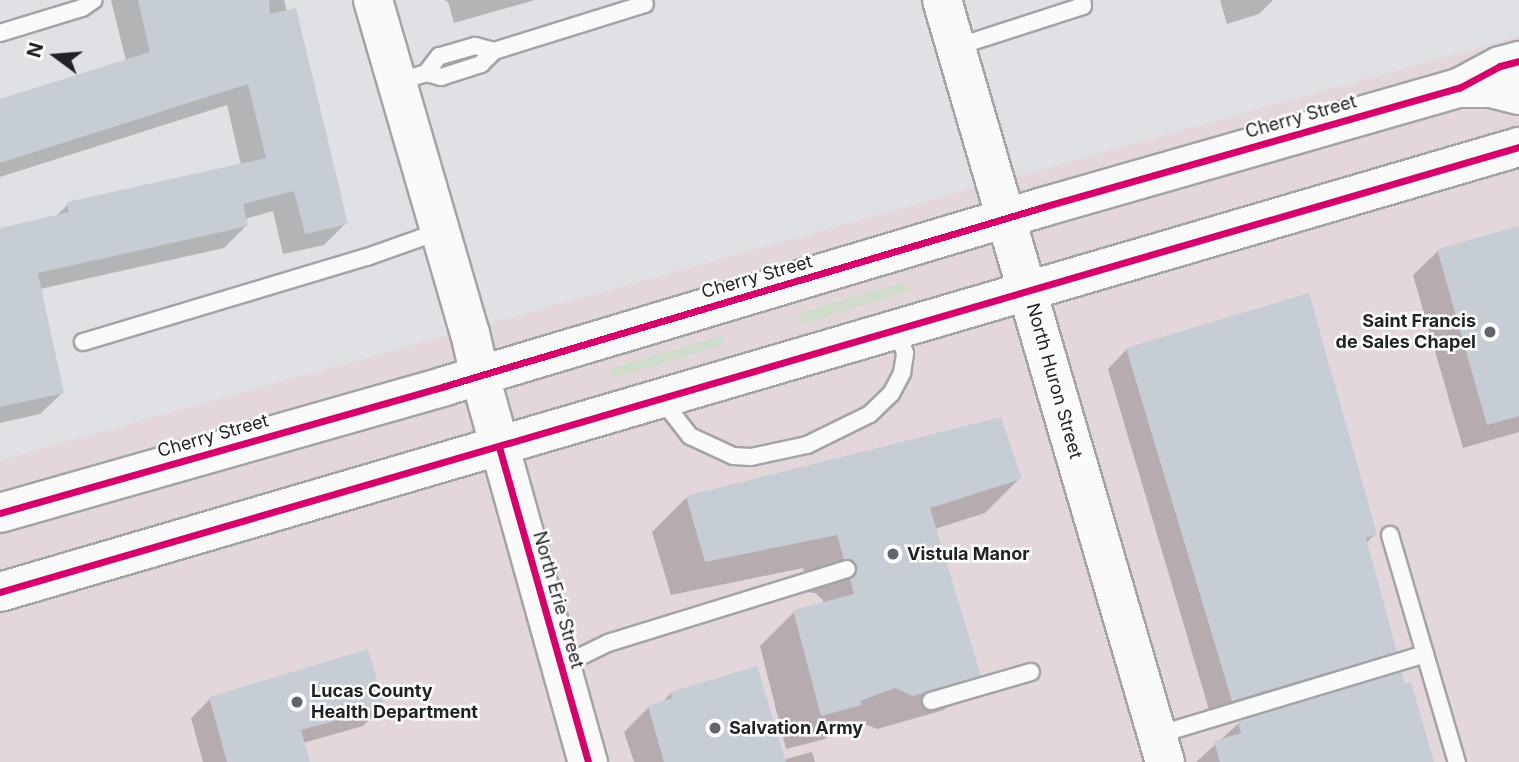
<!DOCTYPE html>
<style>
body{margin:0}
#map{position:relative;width:1519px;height:762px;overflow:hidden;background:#dfe1e4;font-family:Inter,sans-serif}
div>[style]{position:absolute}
.commercial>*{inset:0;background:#e4d7dc}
.green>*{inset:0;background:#d0ddcc}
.shadow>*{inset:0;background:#0003}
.building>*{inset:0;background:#c6cdd5}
.roads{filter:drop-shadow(2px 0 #a2a4a7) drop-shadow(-2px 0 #a2a4a7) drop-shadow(0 2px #a2a4a7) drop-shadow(0 -2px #a2a4a7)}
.service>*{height:16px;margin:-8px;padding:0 8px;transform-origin:8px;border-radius:8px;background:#fafafb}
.tertiary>*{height:38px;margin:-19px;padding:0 19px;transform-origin:19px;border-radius:19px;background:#fafafb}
.primary>*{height:38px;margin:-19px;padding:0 19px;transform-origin:19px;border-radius:19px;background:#fafafb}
.cycleway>*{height:7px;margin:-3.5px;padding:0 3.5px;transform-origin:3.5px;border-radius:3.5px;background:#d6006c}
.dots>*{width:19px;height:19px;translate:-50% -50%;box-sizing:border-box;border:4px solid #fff;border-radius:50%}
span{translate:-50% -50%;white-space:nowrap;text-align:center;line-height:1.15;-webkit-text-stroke:5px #fff;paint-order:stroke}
.street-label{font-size:18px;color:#202225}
.poi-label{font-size:18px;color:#202225;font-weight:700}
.right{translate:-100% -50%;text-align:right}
.left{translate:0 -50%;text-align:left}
.north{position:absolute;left:21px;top:21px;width:70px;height:70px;-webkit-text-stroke:5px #fff;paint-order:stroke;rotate:286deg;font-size:19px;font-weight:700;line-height:28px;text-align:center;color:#202225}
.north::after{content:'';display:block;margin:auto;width:24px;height:32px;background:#202225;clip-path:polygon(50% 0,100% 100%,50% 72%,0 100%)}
</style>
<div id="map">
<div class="commercial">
<i style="clip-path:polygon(1519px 36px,1519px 762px,0 762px,0 460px)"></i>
</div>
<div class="green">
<i style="clip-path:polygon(901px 283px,907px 283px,910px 291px,802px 324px,797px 322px,799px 313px)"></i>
<i style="clip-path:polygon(721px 336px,724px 344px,720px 346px,617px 377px,611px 375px,614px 367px)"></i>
</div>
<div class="shadow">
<i style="clip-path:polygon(111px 0,284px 0,346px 223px,324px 245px,283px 254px,273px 211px,245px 219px,246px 226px,224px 248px,40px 289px,62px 393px,40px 414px,0 423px,0 230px,55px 217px,68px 204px,241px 165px,227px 105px,0 177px,0 101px,126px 61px)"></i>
<i style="clip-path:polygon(444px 0,535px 0,454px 23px,448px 2px)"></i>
<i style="clip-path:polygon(1220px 0,1273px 0,1259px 14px,1227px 24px)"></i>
<i style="clip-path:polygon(1519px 228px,1519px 432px,1463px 448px,1413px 275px,1438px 251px)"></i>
<i style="clip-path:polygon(1127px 349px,1375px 534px,1365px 544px,1395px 651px,1375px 671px,1212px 720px,1108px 369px)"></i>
<i style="clip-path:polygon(1020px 478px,985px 513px,935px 529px,979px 675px,944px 710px,877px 729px,860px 722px,832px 732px,825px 739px,786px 749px,760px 646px,794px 612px,823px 604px,823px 600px,815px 593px,810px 593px,803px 568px,671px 595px,652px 532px,687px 497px)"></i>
<i style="clip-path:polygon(671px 693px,783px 760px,812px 752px,815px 762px,634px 762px,624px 732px,649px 707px,661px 704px)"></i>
<i style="clip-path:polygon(210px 699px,383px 706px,363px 726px,303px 743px,308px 762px,203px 762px,191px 718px)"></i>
<i style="clip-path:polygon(1239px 723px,1432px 762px,1196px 762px)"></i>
</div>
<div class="building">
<i style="clip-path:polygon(138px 0,269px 0,270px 14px,296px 8px,348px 224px,305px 234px,294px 191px,243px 204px,248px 226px,38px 273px,64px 393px,0 407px,0 228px,69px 212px,67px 202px,266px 158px,248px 84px,0 163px,0 99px,150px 52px)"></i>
<i style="clip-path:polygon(1519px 226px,1519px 416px,1487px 425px,1437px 249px)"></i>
<i style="clip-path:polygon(1309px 293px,1377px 534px,1366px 538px,1397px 652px,1232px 701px,1126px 348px)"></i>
<i style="clip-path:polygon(1001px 417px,1022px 479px,930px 508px,981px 676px,913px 696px,895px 688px,860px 701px,862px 705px,821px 716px,793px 610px,854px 594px,850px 579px,857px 572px,857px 565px,850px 559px,844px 559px,837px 535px,705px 562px,686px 496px)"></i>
<i style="clip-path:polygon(368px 649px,385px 707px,301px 730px,310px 762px,227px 762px,209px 697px)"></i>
<i style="clip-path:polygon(757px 666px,786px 762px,664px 762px,648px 706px,672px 698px,670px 692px)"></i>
<i style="clip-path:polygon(1402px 672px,1405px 684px,1411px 682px,1434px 762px,1220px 762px,1214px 741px,1241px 733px,1238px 722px)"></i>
</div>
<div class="roads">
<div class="service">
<i style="left:0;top:33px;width:86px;rotate:-17deg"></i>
<i style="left:82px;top:8px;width:14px;rotate:-34deg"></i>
<i style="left:956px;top:47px;width:133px;rotate:-17.9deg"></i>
<i style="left:1083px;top:6px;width:6px;rotate:-99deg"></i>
<i style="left:494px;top:51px;width:158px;rotate:-17.3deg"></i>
<i style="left:397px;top:82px;width:30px;rotate:-17deg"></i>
<i style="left:426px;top:73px;width:16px;rotate:15deg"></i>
<i style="left:441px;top:77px;width:42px;rotate:-18deg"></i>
<i style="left:481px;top:64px;width:18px;rotate:-45deg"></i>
<i style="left:494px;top:51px;width:20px;rotate:-165deg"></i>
<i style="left:475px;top:46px;width:37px;rotate:164deg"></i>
<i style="left:439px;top:56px;width:21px;rotate:127deg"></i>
<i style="left:83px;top:342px;width:296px;rotate:-16.7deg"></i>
<i style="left:367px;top:257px;width:77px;rotate:-19.6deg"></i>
<i style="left:662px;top:400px;width:46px;rotate:52.1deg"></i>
<i style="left:690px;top:436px;width:47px;rotate:24.9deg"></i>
<i style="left:733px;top:456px;width:18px;rotate:3deg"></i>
<i style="left:751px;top:457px;width:57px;rotate:-12.1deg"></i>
<i style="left:807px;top:445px;width:70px;rotate:-26.2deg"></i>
<i style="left:870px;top:414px;width:29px;rotate:-44deg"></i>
<i style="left:891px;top:394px;width:24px;rotate:-62deg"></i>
<i style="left:902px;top:373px;width:20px;rotate:-81deg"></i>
<i style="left:905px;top:353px;width:27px;rotate:-110deg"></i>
<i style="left:1390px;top:535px;width:237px;rotate:73.6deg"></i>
<i style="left:561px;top:666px;width:52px;rotate:-26.1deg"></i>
<i style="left:608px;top:643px;width:250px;rotate:-17.2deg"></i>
<i style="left:931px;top:701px;width:104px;rotate:-16.2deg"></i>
<i style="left:1157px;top:735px;width:280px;rotate:-16.8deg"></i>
</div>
<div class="tertiary">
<i style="left:373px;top:0;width:347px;rotate:73.8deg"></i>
<i style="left:470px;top:333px;width:44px;rotate:76.9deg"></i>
<i style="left:942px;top:0;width:794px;rotate:73.69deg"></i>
<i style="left:1459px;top:88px;width:32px"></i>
<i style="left:1491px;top:88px;width:29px;rotate:14deg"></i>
</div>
<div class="primary">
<i style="left:480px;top:376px;width:401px;rotate:74.4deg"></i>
<i style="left:0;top:513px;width:463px;rotate:-15.9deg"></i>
<i style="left:445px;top:386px;width:624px;rotate:-16.66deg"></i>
<i style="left:1043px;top:207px;width:433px;rotate:-16deg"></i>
<i style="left:1459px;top:88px;width:47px;rotate:-28.2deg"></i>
<i style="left:1500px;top:66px;width:20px;rotate:-15deg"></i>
<i style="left:0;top:592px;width:1583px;rotate:-16.33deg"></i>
</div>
</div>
<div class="cycleway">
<i style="left:499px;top:447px;width:327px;rotate:74.2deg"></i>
<i style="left:0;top:513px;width:463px;rotate:-15.9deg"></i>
<i style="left:445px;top:386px;width:624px;rotate:-16.66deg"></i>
<i style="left:1043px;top:207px;width:433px;rotate:-16deg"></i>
<i style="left:1459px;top:88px;width:47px;rotate:-28.2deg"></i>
<i style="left:1500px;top:66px;width:20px;rotate:-15deg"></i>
<i style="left:0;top:592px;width:1583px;rotate:-16.33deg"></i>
</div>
<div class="dots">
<i style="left:1490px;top:332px;background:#636568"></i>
<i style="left:893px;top:554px;background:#636568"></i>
<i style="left:297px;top:702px;background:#636568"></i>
<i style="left:715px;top:728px;background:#636568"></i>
</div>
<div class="street-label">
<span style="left:1301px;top:117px;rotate:-16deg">Cherry Street</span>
<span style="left:757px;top:277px;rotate:-16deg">Cherry Street</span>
<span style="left:1054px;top:381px;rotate:74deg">North Huron Street</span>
<span style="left:213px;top:436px;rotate:-16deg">Cherry Street</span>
<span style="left:558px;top:600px;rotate:74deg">North Erie Street</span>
</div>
<div class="poi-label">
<span class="right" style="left:1476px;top:332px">Saint Francis<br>de Sales Chapel</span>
<span class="left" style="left:907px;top:554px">Vistula Manor</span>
<span class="left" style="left:311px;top:702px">Lucas County<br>Health Department</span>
<span class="left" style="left:729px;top:728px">Salvation Army</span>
</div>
<div class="north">N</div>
</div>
